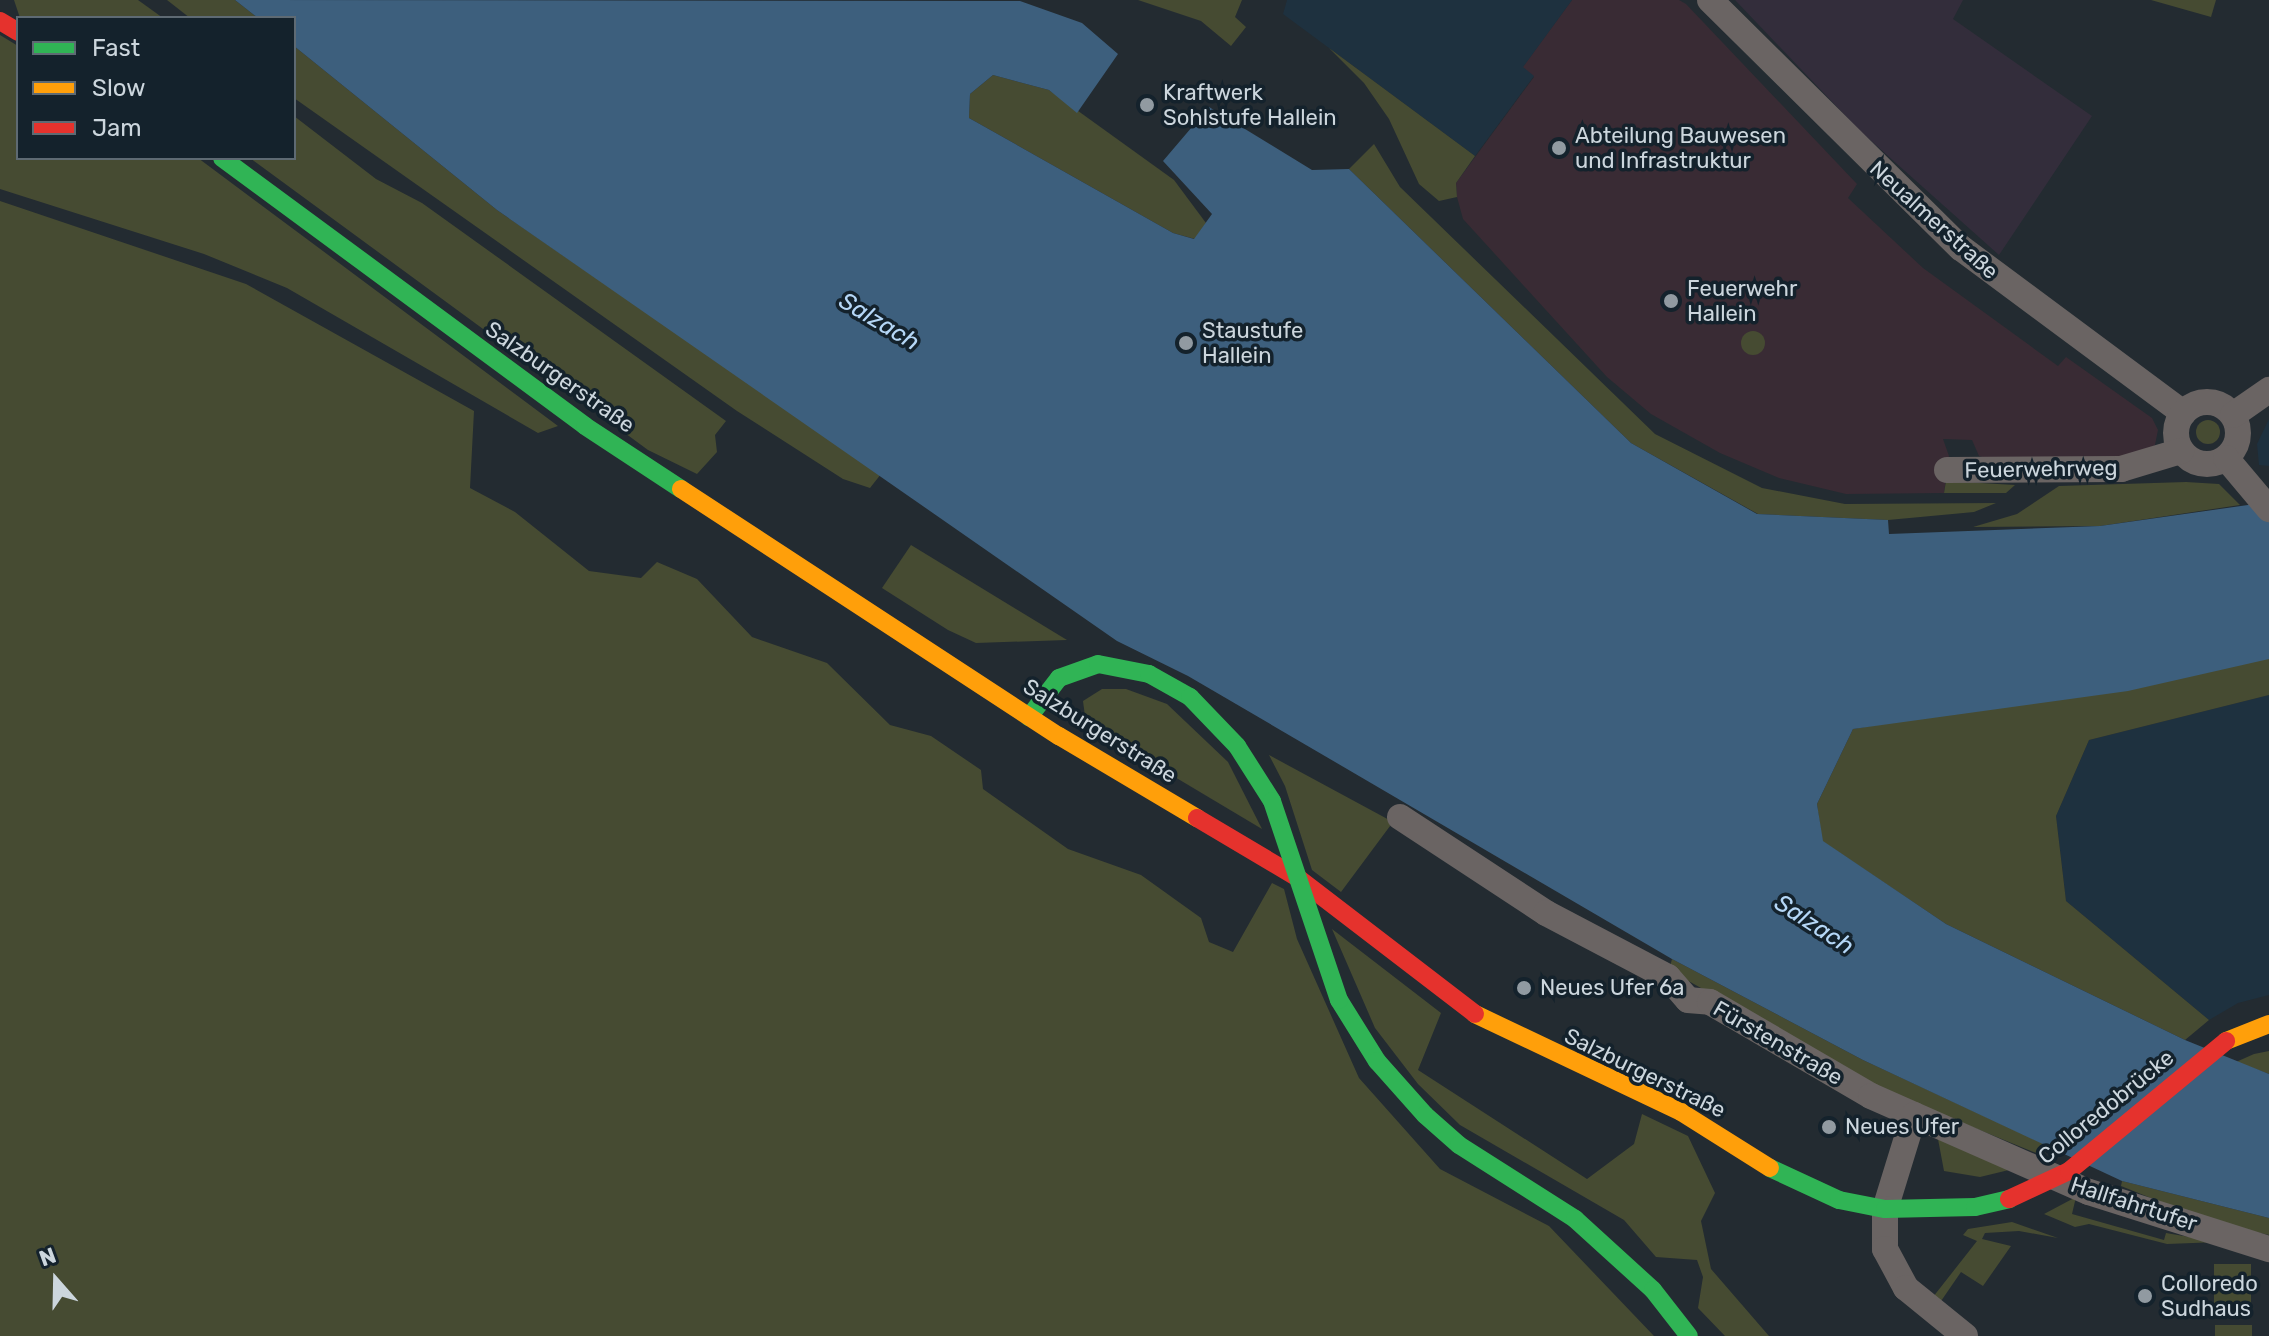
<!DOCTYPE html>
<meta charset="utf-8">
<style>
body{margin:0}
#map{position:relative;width:2269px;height:1336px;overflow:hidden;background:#232b31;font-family:Rubik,sans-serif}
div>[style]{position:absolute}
.commercial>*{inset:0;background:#392b34}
.built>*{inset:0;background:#1e313f}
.education>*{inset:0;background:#332d3b}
.green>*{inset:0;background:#464b32;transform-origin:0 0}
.round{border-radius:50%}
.water>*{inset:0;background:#3d5f7d}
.street>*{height:26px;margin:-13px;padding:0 13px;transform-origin:13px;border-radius:13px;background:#6a6463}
.street>.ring{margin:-13px;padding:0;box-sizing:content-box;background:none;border:26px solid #6a6463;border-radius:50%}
.fast>*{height:18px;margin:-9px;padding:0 9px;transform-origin:9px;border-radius:9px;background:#30b455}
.slow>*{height:18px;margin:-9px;padding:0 9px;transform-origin:9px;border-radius:9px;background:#ff9f0a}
.jam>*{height:18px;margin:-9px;padding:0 9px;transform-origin:9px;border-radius:9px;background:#e5322d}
.fast-bridge>*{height:18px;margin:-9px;padding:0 9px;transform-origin:9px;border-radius:9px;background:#30b455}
.jam-bridge>*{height:18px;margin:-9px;padding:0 9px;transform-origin:9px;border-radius:9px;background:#e5322d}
.dots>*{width:22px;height:22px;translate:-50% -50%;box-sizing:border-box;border:4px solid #14222c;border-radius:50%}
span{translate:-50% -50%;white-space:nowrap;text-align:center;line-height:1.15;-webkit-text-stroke:7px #14222c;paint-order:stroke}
.poi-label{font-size:22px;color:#ccd6dd}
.left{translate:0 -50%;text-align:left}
.street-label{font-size:22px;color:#ccd6dd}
.water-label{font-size:24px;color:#b5d7f7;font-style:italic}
.legend{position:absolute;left:16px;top:16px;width:280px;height:144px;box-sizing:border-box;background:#14222c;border:2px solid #5e6a73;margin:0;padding:10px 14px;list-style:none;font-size:24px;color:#ccd6dd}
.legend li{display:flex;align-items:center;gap:16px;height:40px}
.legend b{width:40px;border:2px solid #5e6a73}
.north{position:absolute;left:16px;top:1240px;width:80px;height:80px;-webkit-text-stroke:6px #14222c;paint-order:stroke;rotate:340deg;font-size:22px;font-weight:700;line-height:32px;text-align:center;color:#ccd6dd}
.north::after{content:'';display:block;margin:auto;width:28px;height:36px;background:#ccd6dd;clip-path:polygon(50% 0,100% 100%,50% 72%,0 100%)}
</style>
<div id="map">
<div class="commercial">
<i style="clip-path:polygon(1572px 0,1679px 0,1686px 4px,1857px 184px,1848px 198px,1923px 268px,2058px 366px,2066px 357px,2152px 418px,2158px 430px,2155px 445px,2131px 458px,1992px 460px,1979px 456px,1972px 440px,1943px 439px,1949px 456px,1944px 493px,1846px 494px,1779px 478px,1720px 453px,1651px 414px,1607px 377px,1463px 219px,1457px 197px,1456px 183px,1534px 77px,1522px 68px)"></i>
</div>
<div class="built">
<i style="clip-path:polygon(1287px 0,1572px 0,1523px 67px,1534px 76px,1475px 156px,1283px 14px)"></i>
<i style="clip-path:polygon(2269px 419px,2269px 466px,2259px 465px,2257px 444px)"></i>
<i style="clip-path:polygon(2269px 695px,2269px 995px,2238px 1003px,2209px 1020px,2066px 901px,2056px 816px,2089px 740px)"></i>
</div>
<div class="education">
<i style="clip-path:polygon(1735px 0,1963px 0,1953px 19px,2092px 116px,1999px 255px,1859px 130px)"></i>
</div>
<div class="green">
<i style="clip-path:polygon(14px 0,138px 0,163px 18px,20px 18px)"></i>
<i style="clip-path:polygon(167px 0,235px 0,258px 18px,190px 18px)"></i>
<i style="clip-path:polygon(1138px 0,1242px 0,1235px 17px,1246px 27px,1231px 46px,1201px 21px)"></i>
<i style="clip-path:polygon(2151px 0,2216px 0,2211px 17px)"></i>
<i style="clip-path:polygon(0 35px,18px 46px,18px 158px,198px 158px,558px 426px,538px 433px,287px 288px,204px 254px,0 189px)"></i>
<i style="clip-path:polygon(294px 46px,497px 210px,881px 474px,870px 488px,843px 479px,737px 411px,294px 98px)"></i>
<i style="clip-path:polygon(1329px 48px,1475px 156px,1456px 183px,1457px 197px,1439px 201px,1419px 184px,1389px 119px,1364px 83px)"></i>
<i style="clip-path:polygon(993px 75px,1049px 90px,1174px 180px,1206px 223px,1195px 239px,1173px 233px,969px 118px,970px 94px)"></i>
<i style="clip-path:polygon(294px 116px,376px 179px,422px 203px,726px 421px,715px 435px,717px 452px,697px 474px,648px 450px,250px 158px,294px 158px)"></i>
<i style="clip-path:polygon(1374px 144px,1400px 187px,1655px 434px,1762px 488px,1845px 504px,1996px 503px,1974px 512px,1888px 520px,1758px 514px,1631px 443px,1349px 169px)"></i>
<i style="clip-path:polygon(0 201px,246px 284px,474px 411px,470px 488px,515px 512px,589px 571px,641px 578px,657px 562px,697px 579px,752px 637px,827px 663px,890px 725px,931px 736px,981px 770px,983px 789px,1068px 849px,1141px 875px,1201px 918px,1209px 942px,1233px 952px,1272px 883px,1284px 889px,1297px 939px,1359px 1078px,1440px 1169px,1549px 1226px,1654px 1336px,0 1336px)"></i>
<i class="round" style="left:1741px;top:331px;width:24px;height:24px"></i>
<i class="round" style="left:2196px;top:420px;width:24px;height:24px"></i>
<i style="clip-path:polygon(1946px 481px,2015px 485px,2006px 493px,1944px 493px)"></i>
<i style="clip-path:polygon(2186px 482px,2219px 484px,2240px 505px,2100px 526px,1973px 527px,2017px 514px,2059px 486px)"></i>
<i style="clip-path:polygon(911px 545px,1067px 640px,976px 643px,948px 630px,882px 588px)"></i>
<i style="clip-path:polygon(2269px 658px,2269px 695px,2089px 740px,2056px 816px,2066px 901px,2209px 1020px,2185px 1040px,1946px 924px,1822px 841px,1817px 804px,1853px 729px)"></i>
<i style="clip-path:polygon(1102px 689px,1126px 689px,1167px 704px,1228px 762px,1262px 829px,1086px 724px,1083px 701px)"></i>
<i style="clip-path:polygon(1269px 755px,1393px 822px,1341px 892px,1312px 870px,1285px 786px)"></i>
<i style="clip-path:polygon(1332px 929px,1441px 1013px,1418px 1070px,1587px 1179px,1634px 1144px,1642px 1114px,1688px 1136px,1715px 1193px,1701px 1221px,1711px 1269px,1769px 1336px,1725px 1336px,1698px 1308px,1703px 1277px,1697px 1260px,1656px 1257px,1624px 1220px,1460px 1125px,1418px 1084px,1375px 1028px)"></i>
<i style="clip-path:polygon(1672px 959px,1863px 1060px,2053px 1148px,2041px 1155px,1882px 1090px,1669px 970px)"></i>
<i style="clip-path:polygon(2269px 1051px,2269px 1074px,2236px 1062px,2254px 1054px)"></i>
<i style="clip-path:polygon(1938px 1139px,2013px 1169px,1980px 1177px,1944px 1171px)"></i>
<i style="clip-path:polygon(2122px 1181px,2269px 1218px,2269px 1235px,2211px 1222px,2121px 1186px)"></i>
<i style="clip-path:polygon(2076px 1197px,2072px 1214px,2164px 1240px,2166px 1233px,2219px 1242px,2167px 1244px,2089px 1224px,2075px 1227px,2044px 1214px)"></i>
<i style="clip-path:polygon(2012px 1222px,2058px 1238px,2019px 1231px,1985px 1233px,1982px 1239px,2011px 1246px,1983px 1286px,1961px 1272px,1939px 1304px,1933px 1297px,1977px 1241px,1963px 1235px,1968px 1229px)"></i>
<i style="left:2214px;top:1264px;width:37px;height:52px"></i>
<i style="left:2215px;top:1325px;width:37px;height:11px"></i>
</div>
<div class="water">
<i style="clip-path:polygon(235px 0,1020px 1px,1082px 23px,1118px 54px,1077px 113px,1049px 90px,993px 75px,970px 94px,969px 118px,1173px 233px,1194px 239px,1212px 214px,1163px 161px,1209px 107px,1312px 170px,1349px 169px,1631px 443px,1757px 514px,1888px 520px,1889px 534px,2100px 526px,2269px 502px,2269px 659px,2128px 691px,1853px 729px,1817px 804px,1823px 841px,1946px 924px,2185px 1040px,2269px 1074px,2269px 1218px,2122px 1181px,1863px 1060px,1672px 959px,1188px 676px,1117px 641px,497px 210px,294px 46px,294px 18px,258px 18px)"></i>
</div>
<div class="street">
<i style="left:1710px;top:0;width:353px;rotate:44.7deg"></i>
<i style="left:1961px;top:248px;width:277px;rotate:36.6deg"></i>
<i class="ring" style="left:2176px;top:402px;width:36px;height:36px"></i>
<i style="left:2233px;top:415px;width:44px;rotate:-34.8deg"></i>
<i style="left:2226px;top:458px;width:67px;rotate:49.9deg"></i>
<i style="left:1947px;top:470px;width:174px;rotate:-0.3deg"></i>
<i style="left:2121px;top:469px;width:63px;rotate:-16.7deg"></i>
<i style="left:1400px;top:817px;width:175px;rotate:33.3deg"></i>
<i style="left:1546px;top:913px;width:138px;rotate:27.7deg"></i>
<i style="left:1668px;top:977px;width:30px;rotate:49deg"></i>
<i style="left:1688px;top:1000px;width:22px;rotate:5deg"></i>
<i style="left:1710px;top:1002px;width:186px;rotate:30.3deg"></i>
<i style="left:1871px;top:1096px;width:238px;rotate:23.8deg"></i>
<i style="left:2089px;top:1192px;width:189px;rotate:17.6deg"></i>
<i style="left:1914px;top:1115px;width:98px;rotate:107.1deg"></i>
<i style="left:1885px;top:1209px;width:40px;rotate:90deg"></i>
<i style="left:1885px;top:1249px;width:44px;rotate:61.7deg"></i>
<i style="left:1906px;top:1288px;width:76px;rotate:39.1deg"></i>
</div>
<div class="fast">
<i style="left:222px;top:158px;width:451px;rotate:36.4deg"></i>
<i style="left:585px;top:426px;width:115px;rotate:33.3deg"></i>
<i style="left:1029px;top:717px;width:49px;rotate:-52.4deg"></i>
<i style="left:1059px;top:678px;width:41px;rotate:-19.7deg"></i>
<i style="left:1098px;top:664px;width:52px;rotate:11.1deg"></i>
<i style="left:1149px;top:674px;width:47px;rotate:29.3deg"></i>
<i style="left:1339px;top:1000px;width:72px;rotate:58.1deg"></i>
<i style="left:1377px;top:1061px;width:72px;rotate:48.4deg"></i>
<i style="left:1425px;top:1115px;width:45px;rotate:41.4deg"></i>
<i style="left:1459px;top:1145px;width:138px;rotate:32.5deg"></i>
<i style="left:1575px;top:1219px;width:105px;rotate:42.3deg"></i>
<i style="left:1653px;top:1290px;width:58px;rotate:52deg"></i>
<i style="left:1770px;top:1168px;width:76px;rotate:24.9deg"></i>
<i style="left:1839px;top:1200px;width:47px;rotate:11.1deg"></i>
<i style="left:1885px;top:1209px;width:90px;rotate:-1.3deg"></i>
<i style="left:1975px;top:1207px;width:35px;rotate:-13deg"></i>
</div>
<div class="slow">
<i style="left:681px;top:489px;width:452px;rotate:33.2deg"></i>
<i style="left:1059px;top:736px;width:161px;rotate:30.7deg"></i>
<i style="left:1475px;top:1014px;width:228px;rotate:25.4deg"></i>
<i style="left:1681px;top:1112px;width:105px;rotate:32.2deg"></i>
<i style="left:2226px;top:1041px;width:46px;rotate:-21.6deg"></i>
</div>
<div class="jam">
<i style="left:0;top:21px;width:21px;rotate:31deg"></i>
<i style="left:1197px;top:818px;width:117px;rotate:30.7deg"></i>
<i style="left:1298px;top:878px;width:223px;rotate:37.5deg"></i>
</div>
<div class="fast-bridge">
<i style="left:1190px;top:697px;width:68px;rotate:46.2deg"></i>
<i style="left:1237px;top:746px;width:65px;rotate:57.5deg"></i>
<i style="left:1272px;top:801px;width:210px;rotate:71.4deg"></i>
</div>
<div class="jam-bridge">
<i style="left:2009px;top:1199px;width:66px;rotate:-25deg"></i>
<i style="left:2069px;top:1171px;width:204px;rotate:-39.6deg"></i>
</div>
<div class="dots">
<i style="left:1147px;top:105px;background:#919aa1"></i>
<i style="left:1559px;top:148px;background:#919aa1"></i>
<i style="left:1671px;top:301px;background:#919aa1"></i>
<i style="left:1186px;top:343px;background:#919aa1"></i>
<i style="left:1524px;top:988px;background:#919aa1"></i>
<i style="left:1829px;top:1127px;background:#919aa1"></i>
<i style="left:2145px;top:1296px;background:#919aa1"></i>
</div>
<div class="poi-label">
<span class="left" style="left:1163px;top:105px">Kraftwerk<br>Sohlstufe Hallein</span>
<span class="left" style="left:1575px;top:148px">Abteilung Bauwesen<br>und Infrastruktur</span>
<span class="left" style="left:1687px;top:301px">Feuerwehr<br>Hallein</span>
<span class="left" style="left:1202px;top:343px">Staustufe<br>Hallein</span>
<span class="left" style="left:1540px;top:988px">Neues Ufer 6a</span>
<span class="left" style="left:1845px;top:1127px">Neues Ufer</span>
<span class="left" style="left:2161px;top:1296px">Colloredo<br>Sudhaus</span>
</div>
<div class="street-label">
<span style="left:1934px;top:220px;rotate:42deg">Neualmerstraße</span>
<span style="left:560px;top:377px;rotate:35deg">Salzburgerstraße</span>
<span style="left:2041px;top:469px;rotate:-1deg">Feuerwehrweg</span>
<span style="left:1100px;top:731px;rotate:32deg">Salzburgerstraße</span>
<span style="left:1778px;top:1043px;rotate:30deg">Fürstenstraße</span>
<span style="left:1645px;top:1073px;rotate:26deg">Salzburgerstraße</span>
<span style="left:2106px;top:1107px;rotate:-39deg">Colloredobrücke</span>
<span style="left:2134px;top:1204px;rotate:18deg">Hallfahrtufer</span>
</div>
<div class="water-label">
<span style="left:879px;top:322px;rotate:31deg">Salzach</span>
<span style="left:1814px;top:925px;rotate:33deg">Salzach</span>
</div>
<ul class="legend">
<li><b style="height:10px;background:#30b455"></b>Fast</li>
<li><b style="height:10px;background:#ff9f0a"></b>Slow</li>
<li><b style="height:10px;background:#e5322d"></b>Jam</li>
</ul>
<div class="north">N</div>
</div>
